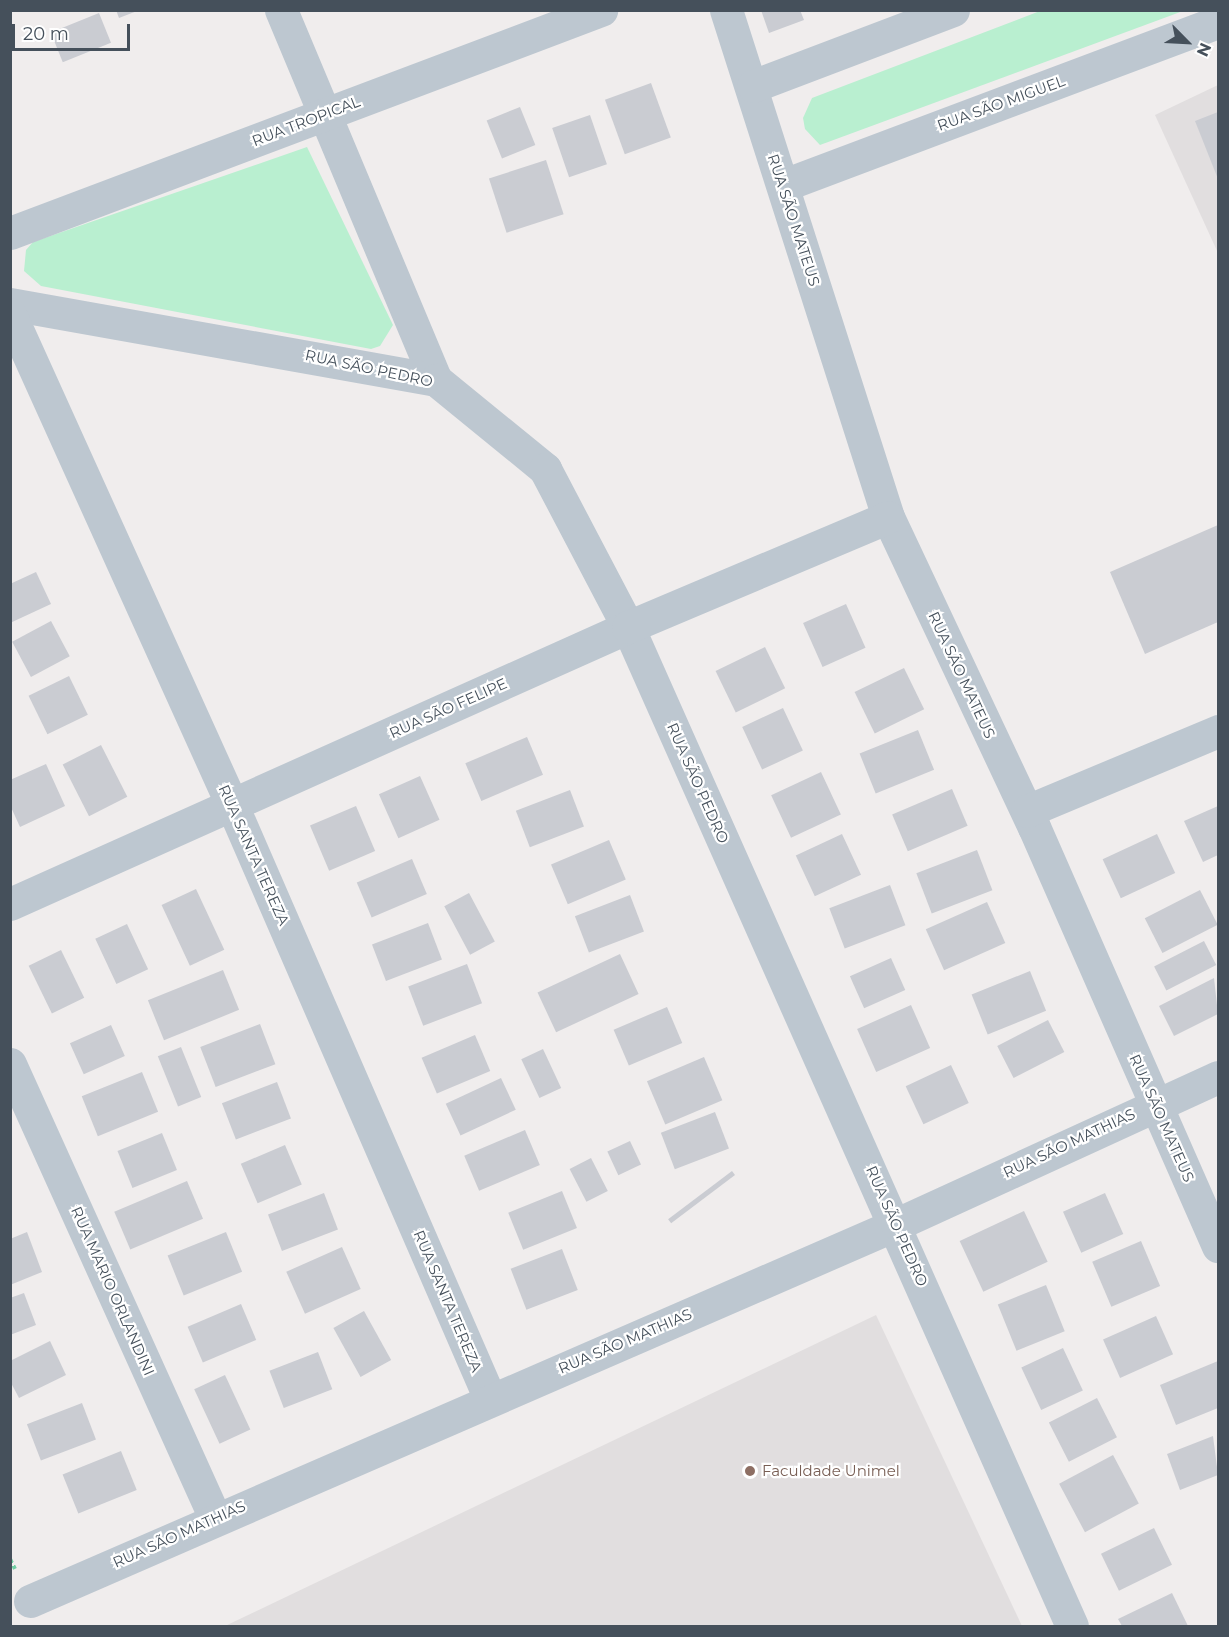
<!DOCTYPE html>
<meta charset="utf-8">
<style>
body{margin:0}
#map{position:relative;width:1229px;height:1637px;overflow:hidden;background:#f0eded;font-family:Montserrat,sans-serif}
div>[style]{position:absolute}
.education>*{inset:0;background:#e1dedf}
.green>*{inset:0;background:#b9efd0}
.building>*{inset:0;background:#caccd2;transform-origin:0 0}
.path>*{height:4px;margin-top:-2px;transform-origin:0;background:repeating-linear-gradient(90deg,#71cea3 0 4.5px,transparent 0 7.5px)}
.minor>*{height:33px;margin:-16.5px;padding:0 16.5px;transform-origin:16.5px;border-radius:16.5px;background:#bdc7d0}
.dots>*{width:16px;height:16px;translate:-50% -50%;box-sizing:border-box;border:3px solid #fff;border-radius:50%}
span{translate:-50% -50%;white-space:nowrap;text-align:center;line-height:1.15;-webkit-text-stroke:4.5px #fff;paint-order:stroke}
.street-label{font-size:15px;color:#45505b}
.education-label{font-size:15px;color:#785e54}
.left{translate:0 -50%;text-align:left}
.frame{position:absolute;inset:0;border:12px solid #45505b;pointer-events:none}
.north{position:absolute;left:1157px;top:12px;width:60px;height:60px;-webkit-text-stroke:4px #fff;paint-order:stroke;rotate:114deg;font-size:16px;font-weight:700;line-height:24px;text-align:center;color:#45505b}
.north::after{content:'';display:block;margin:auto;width:21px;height:27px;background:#45505b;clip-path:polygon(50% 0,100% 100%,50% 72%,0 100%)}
.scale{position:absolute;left:12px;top:24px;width:118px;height:27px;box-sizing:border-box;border:3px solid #45505b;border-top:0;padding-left:8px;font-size:18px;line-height:21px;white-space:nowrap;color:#45505b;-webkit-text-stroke:4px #fff;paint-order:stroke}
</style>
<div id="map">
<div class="education">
<i style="clip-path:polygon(1218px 85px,1218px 253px,1155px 115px)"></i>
<i style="clip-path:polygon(876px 1315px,1022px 1626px,225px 1626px)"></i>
</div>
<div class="green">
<i style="clip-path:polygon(1040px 11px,1183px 11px,820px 145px,805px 129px,803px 118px,812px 98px)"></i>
<i style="clip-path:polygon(307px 147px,393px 325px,380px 346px,371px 349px,41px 286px,24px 271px,26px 250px,33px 242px)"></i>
</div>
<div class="building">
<i style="clip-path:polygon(116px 10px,137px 10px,137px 11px,119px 18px)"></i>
<i style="clip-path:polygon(761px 10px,800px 10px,804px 20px,769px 33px)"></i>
<i style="left:99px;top:13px;width:32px;height:52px;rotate:68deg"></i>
<i style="left:651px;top:83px;width:58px;height:49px;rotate:70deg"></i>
<i style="left:520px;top:107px;width:41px;height:36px;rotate:68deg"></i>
<i style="clip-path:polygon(1218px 112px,1218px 179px,1195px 121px)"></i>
<i style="left:590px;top:115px;width:52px;height:40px;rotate:71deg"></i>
<i style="left:546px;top:160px;width:57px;height:60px;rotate:72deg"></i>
<i style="clip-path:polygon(1218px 525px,1218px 622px,1145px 654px,1110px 572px)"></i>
<i style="clip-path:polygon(36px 572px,51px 604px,10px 623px,10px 584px)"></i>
<i style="left:846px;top:604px;width:48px;height:47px;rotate:66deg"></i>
<i style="left:51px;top:621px;width:40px;height:44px;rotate:62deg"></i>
<i style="left:765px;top:647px;width:46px;height:55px;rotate:64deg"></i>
<i style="left:904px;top:668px;width:46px;height:55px;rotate:64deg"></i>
<i style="left:69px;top:676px;width:43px;height:45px;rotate:64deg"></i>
<i style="left:783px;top:708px;width:47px;height:45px;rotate:65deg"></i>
<i style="left:918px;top:730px;width:43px;height:63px;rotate:68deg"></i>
<i style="left:527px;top:737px;width:41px;height:67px;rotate:67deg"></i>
<i style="left:101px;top:745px;width:58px;height:43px;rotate:63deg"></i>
<i style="clip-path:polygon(46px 764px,65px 806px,20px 827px,10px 805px,10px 780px)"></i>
<i style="left:821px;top:772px;width:47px;height:55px;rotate:65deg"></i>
<i style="left:420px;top:776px;width:48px;height:45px;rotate:66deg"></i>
<i style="left:952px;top:789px;width:40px;height:65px;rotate:67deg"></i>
<i style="left:570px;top:790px;width:39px;height:58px;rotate:69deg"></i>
<i style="left:356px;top:806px;width:49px;height:50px;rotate:67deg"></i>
<i style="clip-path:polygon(1218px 806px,1218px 855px,1203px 862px,1184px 821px)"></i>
<i style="left:842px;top:834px;width:45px;height:51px;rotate:65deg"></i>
<i style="left:1157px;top:834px;width:43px;height:60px;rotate:65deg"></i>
<i style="left:609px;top:840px;width:43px;height:63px;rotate:67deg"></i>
<i style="left:977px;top:850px;width:43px;height:65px;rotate:69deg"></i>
<i style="left:412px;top:859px;width:38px;height:60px;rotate:67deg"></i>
<i style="left:890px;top:885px;width:43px;height:65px;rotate:69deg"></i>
<i style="left:196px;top:889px;width:67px;height:38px;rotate:65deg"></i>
<i style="left:1200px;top:890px;width:39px;height:62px;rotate:63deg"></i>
<i style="left:469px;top:893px;width:55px;height:28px;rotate:62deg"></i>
<i style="left:630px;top:895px;width:39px;height:59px;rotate:69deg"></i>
<i style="left:987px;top:902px;width:45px;height:67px;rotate:66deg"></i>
<i style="left:428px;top:923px;width:39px;height:60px;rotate:69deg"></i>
<i style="left:127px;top:924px;width:50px;height:35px;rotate:65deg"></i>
<i style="left:1204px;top:941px;width:27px;height:56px;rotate:63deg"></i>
<i style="left:61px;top:950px;width:53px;height:36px;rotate:64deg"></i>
<i style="left:620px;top:954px;width:44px;height:91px;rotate:65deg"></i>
<i style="left:891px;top:958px;width:35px;height:45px;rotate:66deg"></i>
<i style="left:467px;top:964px;width:42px;height:63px;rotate:69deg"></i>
<i style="left:223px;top:970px;width:43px;height:81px;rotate:68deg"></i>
<i style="left:1030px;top:971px;width:43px;height:63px;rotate:68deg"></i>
<i style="clip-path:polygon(1214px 978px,1218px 1014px,1174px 1036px,1159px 1006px)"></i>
<i style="left:911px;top:1005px;width:47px;height:59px;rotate:66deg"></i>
<i style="left:667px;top:1007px;width:39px;height:58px;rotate:67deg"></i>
<i style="left:1048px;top:1020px;width:36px;height:57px;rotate:63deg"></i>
<i style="left:260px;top:1024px;width:43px;height:64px;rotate:69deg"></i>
<i style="left:111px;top:1025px;width:34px;height:45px;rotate:66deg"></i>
<i style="left:475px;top:1035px;width:39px;height:58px;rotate:67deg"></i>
<i style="left:181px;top:1047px;width:54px;height:25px;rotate:68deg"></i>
<i style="left:543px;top:1049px;width:43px;height:24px;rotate:65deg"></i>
<i style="left:704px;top:1057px;width:47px;height:62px;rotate:67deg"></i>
<i style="left:951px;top:1065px;width:42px;height:50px;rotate:65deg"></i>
<i style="left:142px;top:1072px;width:43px;height:65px;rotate:68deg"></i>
<i style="left:501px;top:1078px;width:35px;height:61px;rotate:65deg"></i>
<i style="left:277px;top:1082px;width:39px;height:59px;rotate:69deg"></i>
<i style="left:715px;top:1112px;width:39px;height:58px;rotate:69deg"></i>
<i style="left:525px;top:1130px;width:38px;height:66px;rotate:67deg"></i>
<i style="left:162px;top:1133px;width:40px;height:48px;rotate:68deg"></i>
<i style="left:630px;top:1141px;width:26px;height:25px;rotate:65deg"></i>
<i style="left:285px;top:1145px;width:43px;height:48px;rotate:67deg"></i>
<i style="left:591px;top:1158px;width:37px;height:24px;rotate:63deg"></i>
<i style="left:732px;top:1171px;width:5px;height:80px;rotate:53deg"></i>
<i style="left:187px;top:1181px;width:41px;height:79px;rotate:67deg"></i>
<i style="left:562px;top:1191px;width:40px;height:58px;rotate:68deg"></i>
<i style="left:324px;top:1193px;width:39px;height:60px;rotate:69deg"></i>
<i style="left:1105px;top:1193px;width:45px;height:46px;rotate:66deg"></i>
<i style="left:1024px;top:1211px;width:56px;height:71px;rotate:65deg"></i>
<i style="clip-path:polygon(27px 1232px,42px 1272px,10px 1285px,10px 1239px)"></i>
<i style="left:226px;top:1232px;width:43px;height:63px;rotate:68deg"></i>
<i style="left:1141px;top:1241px;width:49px;height:53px;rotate:67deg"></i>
<i style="left:342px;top:1247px;width:46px;height:61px;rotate:66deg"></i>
<i style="left:562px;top:1249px;width:44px;height:55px;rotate:69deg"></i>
<i style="left:1046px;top:1285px;width:50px;height:52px;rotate:68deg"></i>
<i style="clip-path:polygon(24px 1293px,36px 1325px,10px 1335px,10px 1298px)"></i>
<i style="left:241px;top:1304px;width:39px;height:58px;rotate:67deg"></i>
<i style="left:364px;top:1311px;width:56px;height:35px;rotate:61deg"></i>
<i style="left:1156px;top:1316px;width:42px;height:58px;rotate:66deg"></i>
<i style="clip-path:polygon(50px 1341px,66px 1375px,19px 1398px,10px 1381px,10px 1361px)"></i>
<i style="left:1063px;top:1348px;width:47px;height:46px;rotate:65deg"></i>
<i style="left:318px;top:1352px;width:40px;height:52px;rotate:69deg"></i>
<i style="clip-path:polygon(1218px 1361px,1218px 1408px,1176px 1425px,1160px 1385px)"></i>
<i style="left:225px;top:1375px;width:60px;height:34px;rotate:65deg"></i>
<i style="left:1097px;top:1398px;width:44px;height:54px;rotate:63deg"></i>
<i style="left:82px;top:1403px;width:39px;height:59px;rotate:69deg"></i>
<i style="clip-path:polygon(1213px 1436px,1218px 1475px,1180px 1490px,1167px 1454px)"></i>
<i style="left:121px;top:1451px;width:42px;height:63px;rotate:68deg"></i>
<i style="left:1113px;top:1455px;width:55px;height:61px;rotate:62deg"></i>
<i style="left:1154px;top:1528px;width:41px;height:59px;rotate:64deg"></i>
<i style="clip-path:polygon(1172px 1593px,1188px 1626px,1122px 1626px,1118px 1619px)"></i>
</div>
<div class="path">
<i style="left:10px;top:1559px;width:11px;rotate:63deg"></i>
</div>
<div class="minor">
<i style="left:281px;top:10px;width:401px;rotate:67.3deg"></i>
<i style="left:726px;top:10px;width:532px;rotate:72.28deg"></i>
<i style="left:888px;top:517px;width:343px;rotate:64.8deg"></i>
<i style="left:1034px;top:827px;width:458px;rotate:66.3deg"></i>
<i style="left:753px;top:86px;width:214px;rotate:-20.8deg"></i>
<i style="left:784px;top:185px;width:464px;rotate:-20.6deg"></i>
<i style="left:10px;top:233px;width:632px;rotate:-20.67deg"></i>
<i style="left:10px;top:304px;width:433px;rotate:10.1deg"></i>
<i style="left:436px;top:380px;width:141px;rotate:39.2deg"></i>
<i style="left:545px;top:469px;width:178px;rotate:62.3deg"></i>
<i style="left:628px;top:627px;width:1093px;rotate:66.04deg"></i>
<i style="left:10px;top:314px;width:539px;rotate:65.67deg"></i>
<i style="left:232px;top:805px;width:648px;rotate:66.52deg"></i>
<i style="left:1027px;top:811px;width:207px;rotate:-22.7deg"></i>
<i style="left:10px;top:904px;width:677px;rotate:-24.14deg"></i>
<i style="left:628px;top:627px;width:282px;rotate:-22.9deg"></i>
<i style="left:10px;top:1064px;width:497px;rotate:65.7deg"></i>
<i style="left:30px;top:1601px;width:945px;rotate:-23.5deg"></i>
<i style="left:897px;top:1224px;width:353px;rotate:-24.6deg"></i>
</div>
<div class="dots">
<i style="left:750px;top:1471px;background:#8d6e63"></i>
</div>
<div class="street-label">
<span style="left:1001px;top:103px;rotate:-20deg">RUA SÃO MIGUEL</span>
<span style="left:306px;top:121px;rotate:-21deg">RUA TROPICAL</span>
<span style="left:794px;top:220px;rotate:72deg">RUA SÃO MATEUS</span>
<span style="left:369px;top:368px;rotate:12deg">RUA SÃO PEDRO</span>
<span style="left:962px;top:675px;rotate:65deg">RUA SÃO MATEUS</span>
<span style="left:448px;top:708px;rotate:-24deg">RUA SÃO FELIPE</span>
<span style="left:698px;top:783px;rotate:66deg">RUA SÃO PEDRO</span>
<span style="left:254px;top:855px;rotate:66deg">RUA SANTA TEREZA</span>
<span style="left:1162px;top:1118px;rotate:66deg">RUA SÃO MATEUS</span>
<span style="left:1069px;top:1143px;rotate:-25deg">RUA SÃO MATHIAS</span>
<span style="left:897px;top:1226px;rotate:66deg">RUA SÃO PEDRO</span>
<span style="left:113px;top:1291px;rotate:66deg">RUA MARIO ORLANDINI</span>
<span style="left:448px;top:1301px;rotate:67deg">RUA SANTA TEREZA</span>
<span style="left:625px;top:1341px;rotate:-23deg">RUA SÃO MATHIAS</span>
<span style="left:179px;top:1534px;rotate:-24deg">RUA SÃO MATHIAS</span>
</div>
<div class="education-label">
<span class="left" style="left:762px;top:1471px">Faculdade Unimel</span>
</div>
<div class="frame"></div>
<div class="north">N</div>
<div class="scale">20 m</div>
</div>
